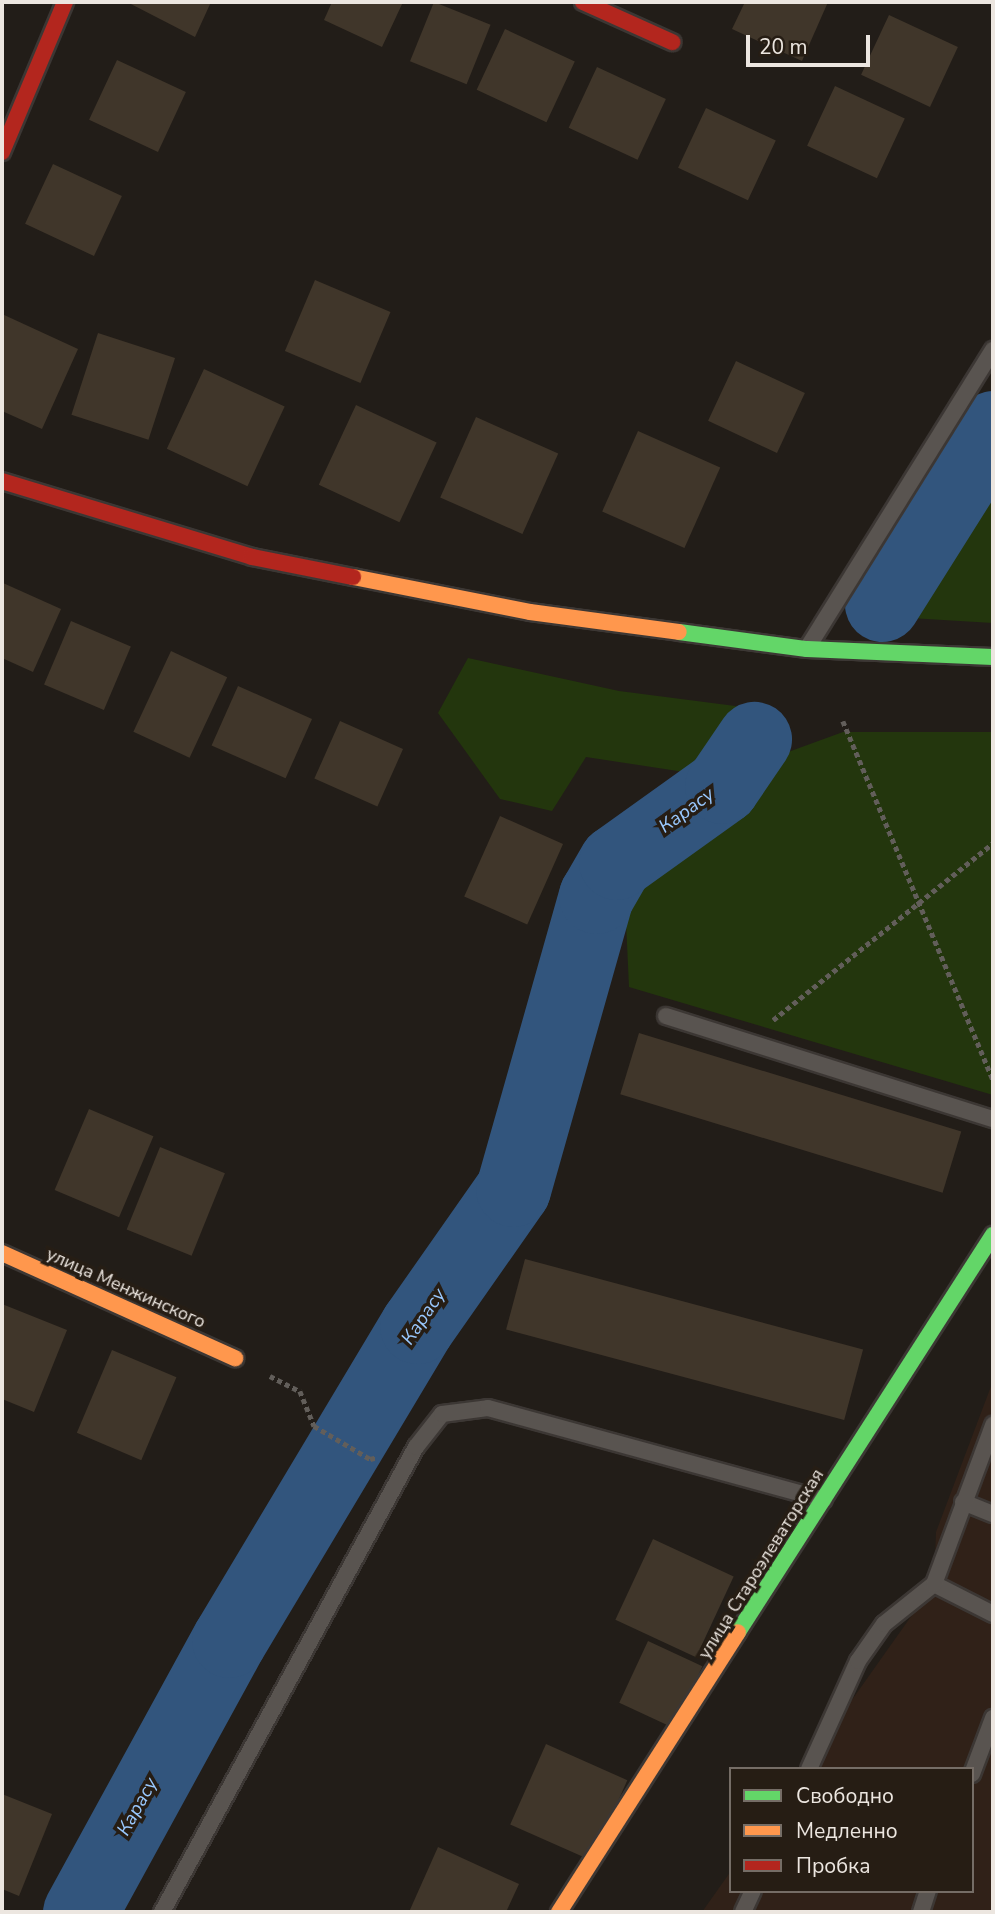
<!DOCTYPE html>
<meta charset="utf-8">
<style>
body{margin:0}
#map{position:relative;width:995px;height:1914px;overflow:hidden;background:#221d18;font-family:"Nunito Sans",sans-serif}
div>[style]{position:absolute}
.commercial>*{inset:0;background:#302118}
.green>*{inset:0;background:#23360d}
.river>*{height:75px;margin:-37.5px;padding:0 37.5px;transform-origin:37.5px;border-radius:37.5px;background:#32557d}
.building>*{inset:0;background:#40362a;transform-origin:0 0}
.path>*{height:4.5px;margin-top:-2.25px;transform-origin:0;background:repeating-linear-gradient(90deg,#625e5a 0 5px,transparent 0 8.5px)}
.roads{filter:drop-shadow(2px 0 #3c3734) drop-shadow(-2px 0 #3c3734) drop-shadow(0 2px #3c3734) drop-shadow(0 -2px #3c3734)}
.lane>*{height:16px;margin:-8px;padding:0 8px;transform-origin:8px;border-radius:8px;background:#595450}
.fast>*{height:16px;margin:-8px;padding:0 8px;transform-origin:8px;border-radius:8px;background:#63d668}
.slow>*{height:16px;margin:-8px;padding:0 8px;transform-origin:8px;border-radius:8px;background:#ff974d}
.jam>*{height:16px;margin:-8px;padding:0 8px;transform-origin:8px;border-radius:8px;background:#b3261e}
span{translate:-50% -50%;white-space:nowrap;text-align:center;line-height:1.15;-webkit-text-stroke:7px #261d14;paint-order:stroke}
.street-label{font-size:18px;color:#ece6e0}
.water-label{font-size:19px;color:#99c8fe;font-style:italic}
.frame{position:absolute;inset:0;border:4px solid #ece6e0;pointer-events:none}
.legend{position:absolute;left:729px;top:1767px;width:245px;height:126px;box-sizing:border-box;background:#261d14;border:2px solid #756d66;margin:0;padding:9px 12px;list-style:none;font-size:21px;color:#ece6e0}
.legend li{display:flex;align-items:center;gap:14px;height:35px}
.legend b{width:35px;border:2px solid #756d66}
.scale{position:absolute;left:746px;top:35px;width:124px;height:32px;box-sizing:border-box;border:4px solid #ece6e0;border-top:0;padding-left:9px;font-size:21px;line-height:24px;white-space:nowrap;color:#ece6e0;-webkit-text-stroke:5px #261d14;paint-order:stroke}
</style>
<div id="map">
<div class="commercial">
<i style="clip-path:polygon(993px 1381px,993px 1912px,702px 1912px,731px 1871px,731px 1891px,972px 1891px,972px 1769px,803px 1769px,934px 1584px,936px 1532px)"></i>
</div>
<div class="green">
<i style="clip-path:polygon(993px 487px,993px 623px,910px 618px)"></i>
<i style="clip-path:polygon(468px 658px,619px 691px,743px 707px,691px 773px,586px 757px,552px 811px,500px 799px,438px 713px)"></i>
<i style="clip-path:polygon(843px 732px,993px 732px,993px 1095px,629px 987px,624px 878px,769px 759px)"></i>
</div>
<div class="river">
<i style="left:882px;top:604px;width:208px;rotate:-57.8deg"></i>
<i style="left:80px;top:1912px;width:310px;rotate:-61.3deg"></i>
<i style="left:229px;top:1640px;width:366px;rotate:-59.1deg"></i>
<i style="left:417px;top:1326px;width:167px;rotate:-55deg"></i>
<i style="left:513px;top:1189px;width:305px;rotate:-74.2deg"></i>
<i style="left:596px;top:896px;width:39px;rotate:-60deg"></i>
<i style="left:616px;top:862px;width:130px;rotate:-35.6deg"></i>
<i style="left:722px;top:786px;width:57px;rotate:-55.8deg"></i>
</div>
<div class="building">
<i style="clip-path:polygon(127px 2px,211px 2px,195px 37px)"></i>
<i style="clip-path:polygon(332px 2px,403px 2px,382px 47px,324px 20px)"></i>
<i style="left:434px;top:2px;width:61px;height:64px;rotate:22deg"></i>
<i style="clip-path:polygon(745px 2px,828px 2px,802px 61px,732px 29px)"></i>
<i style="left:889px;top:15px;width:76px;height:66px;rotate:25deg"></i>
<i style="left:505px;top:29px;width:77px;height:67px;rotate:25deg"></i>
<i style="left:117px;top:60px;width:76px;height:66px;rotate:25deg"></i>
<i style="left:597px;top:67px;width:76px;height:67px;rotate:25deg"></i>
<i style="left:835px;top:86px;width:77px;height:66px;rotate:25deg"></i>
<i style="left:706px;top:108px;width:77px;height:66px;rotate:25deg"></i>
<i style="left:53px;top:164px;width:76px;height:66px;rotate:25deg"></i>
<i style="left:315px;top:280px;width:82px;height:77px;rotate:23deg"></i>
<i style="clip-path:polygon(2px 314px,78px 349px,42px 429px,2px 411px)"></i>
<i style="left:98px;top:333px;width:81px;height:86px;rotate:18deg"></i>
<i style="left:736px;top:361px;width:76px;height:66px;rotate:25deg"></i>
<i style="left:204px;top:369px;width:89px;height:88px;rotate:25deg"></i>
<i style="left:356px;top:405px;width:89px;height:88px;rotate:25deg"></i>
<i style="left:476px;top:417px;width:90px;height:88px;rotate:24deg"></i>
<i style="left:638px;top:431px;width:90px;height:88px;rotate:24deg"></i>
<i style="clip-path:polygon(3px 583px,61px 609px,33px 672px,2px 658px)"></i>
<i style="left:71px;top:621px;width:65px;height:69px;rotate:23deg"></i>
<i style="left:171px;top:651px;width:62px;height:89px;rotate:25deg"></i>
<i style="left:238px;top:686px;width:81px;height:65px;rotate:24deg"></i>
<i style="left:340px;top:721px;width:69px;height:63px;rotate:24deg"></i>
<i style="left:500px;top:816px;width:69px;height:88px;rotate:24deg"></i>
<i style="left:639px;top:1033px;width:337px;height:64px;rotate:17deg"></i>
<i style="left:89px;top:1109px;width:70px;height:88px;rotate:23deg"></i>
<i style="left:160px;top:1147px;width:70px;height:89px;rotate:22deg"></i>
<i style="left:525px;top:1259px;width:350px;height:73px;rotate:15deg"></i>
<i style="clip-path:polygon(2px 1304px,67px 1330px,34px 1412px,2px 1399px)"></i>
<i style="left:112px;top:1350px;width:70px;height:90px;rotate:23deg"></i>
<i style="left:653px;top:1539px;width:89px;height:89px;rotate:25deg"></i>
<i style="left:648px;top:1641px;width:60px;height:68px;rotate:25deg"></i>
<i style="left:546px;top:1744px;width:89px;height:88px;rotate:24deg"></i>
<i style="clip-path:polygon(2px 1794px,52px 1814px,19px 1896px,2px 1889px)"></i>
<i style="clip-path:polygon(438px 1847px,519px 1884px,506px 1912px,409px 1912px)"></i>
</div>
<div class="path">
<i style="left:843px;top:721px;width:389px;rotate:67.3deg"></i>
<i style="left:773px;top:1020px;width:282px;rotate:-38.8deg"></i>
<i style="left:270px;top:1376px;width:34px;rotate:27deg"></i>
<i style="left:300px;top:1391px;width:38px;rotate:68deg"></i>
<i style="left:314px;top:1426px;width:65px;rotate:30.5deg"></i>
<i style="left:370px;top:1459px;width:8px;rotate:-14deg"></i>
</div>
<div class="roads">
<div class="lane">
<i style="left:808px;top:647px;width:350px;rotate:-58.1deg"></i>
<i style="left:666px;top:1016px;width:343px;rotate:17.5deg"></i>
<i style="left:963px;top:1502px;width:32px;rotate:22deg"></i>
<i style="left:934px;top:1584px;width:66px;rotate:27deg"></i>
<i style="left:809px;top:1769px;width:119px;rotate:-65.6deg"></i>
<i style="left:858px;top:1661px;width:45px;rotate:-54.9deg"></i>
<i style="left:884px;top:1624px;width:64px;rotate:-38.7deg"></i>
<i style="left:934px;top:1584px;width:170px;rotate:-69.6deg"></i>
<i style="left:972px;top:1774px;width:60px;rotate:-69.4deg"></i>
<i style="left:162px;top:1912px;width:530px;rotate:-61.36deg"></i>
<i style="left:416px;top:1447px;width:42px;rotate:-51.8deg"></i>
<i style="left:442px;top:1414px;width:46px;rotate:-7.4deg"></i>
<i style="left:488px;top:1408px;width:348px;rotate:15.3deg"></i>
<i style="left:743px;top:1912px;width:23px;rotate:-65deg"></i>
<i style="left:921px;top:1912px;width:22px;rotate:-72deg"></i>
</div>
<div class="fast">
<i style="left:679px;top:632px;width:129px;rotate:7.6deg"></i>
<i style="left:807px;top:649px;width:186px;rotate:2.5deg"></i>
<i style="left:738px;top:1632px;width:472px;rotate:-57.3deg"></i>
</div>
<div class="slow">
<i style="left:353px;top:577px;width:180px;rotate:11.2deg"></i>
<i style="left:530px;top:612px;width:150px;rotate:7.6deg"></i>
<i style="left:2px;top:1253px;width:256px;rotate:24.3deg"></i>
<i style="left:559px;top:1912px;width:332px;rotate:-57.4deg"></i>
</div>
<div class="jam">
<i style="left:583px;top:2px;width:98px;rotate:24.2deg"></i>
<i style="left:2px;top:152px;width:163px;rotate:-67.2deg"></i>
<i style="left:2px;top:481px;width:261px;rotate:16.9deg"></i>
<i style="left:252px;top:557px;width:103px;rotate:11.2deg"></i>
</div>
</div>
<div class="street-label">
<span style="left:126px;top:1288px;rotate:24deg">улица Менжинского</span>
<span style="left:761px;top:1564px;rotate:-58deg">улица Староэлеваторская</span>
</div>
<div class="water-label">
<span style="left:687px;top:811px;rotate:-36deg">Карасу</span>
<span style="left:424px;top:1317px;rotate:-56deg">Карасу</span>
<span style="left:138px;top:1807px;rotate:-61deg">Карасу</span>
</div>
<div class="frame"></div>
<ul class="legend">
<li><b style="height:9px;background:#63d668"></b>Свободно</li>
<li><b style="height:9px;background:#ff974d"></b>Медленно</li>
<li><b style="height:9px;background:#b3261e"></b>Пробка</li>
</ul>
<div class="scale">20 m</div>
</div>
